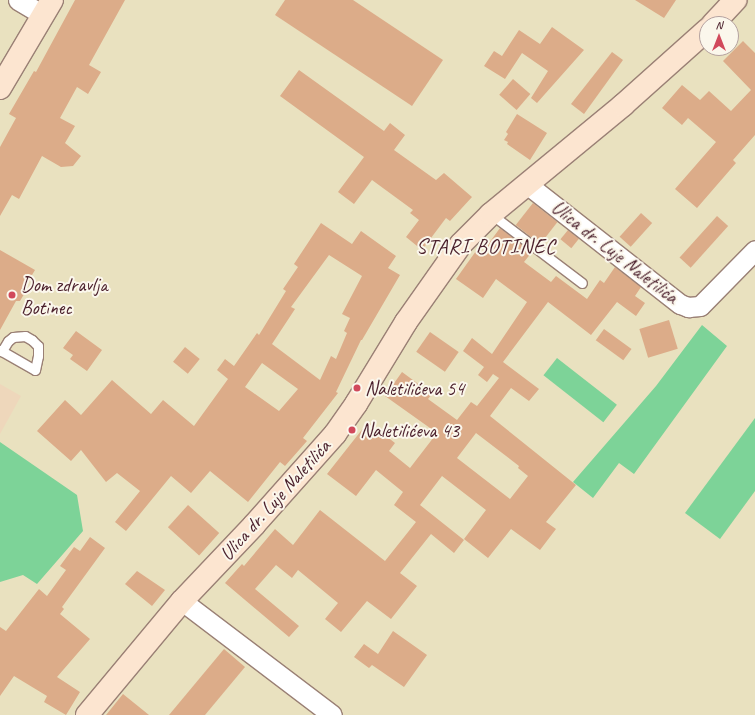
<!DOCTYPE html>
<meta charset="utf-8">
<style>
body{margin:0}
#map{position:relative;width:755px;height:715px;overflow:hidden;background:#e9e1bf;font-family:Caveat,sans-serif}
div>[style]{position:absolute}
.built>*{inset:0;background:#eed7bb}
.green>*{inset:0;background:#7dd398;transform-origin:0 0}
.building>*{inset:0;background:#dcac89;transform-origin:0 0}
.roads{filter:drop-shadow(1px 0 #9a8075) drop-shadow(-1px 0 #9a8075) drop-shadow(0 1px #9a8075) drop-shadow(0 -1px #9a8075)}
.lane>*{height:9px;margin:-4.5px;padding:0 4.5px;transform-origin:4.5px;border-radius:4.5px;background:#fff}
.street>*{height:19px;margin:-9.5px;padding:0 9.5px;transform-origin:9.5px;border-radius:9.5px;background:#fff}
.secondary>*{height:22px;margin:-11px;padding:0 11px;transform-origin:11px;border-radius:11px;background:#fce5d0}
.dots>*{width:11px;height:11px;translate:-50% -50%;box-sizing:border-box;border:2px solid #fbf7ec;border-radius:50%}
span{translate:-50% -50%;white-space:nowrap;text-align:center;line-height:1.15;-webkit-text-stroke:4px #fbf7ec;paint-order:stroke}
.street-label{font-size:20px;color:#4a1f2b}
.poi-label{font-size:20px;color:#4a1f2b}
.left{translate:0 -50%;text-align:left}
.neighbourhood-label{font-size:21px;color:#4a1f2b;letter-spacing:1px}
.north{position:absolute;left:699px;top:16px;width:40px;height:40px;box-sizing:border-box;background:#fbf7ec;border:1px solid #b4a19f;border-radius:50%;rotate:0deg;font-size:11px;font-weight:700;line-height:16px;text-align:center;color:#4a1f2b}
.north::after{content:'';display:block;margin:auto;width:14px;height:18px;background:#d1495b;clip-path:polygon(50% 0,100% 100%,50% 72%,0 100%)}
</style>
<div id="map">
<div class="built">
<i style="clip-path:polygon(0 384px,21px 396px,0 434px)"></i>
</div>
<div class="green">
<i style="clip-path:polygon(702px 325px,727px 346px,634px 474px,619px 463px,593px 498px,573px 482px,656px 386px)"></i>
<i style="left:557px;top:358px;width:76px;height:22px;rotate:38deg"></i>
<i style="clip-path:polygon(755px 418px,755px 491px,720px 539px,685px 513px)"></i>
<i style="clip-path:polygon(0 442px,77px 495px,83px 531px,37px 584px,23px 575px,0 582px)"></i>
</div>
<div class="building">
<i style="clip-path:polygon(75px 0,125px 0,89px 65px,101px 72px,88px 94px,77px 87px,60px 118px,75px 126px,65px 143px,81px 156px,73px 166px,61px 167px,42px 156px,19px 199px,12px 195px,0 216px,0 147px,16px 118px,9px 114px,34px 71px,36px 72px)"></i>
<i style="clip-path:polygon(285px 0,353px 0,443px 60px,412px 106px,275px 15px)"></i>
<i style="clip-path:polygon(635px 0,676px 0,664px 18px)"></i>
<i style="clip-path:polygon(552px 27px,584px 50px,537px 103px,531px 98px,548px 71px,522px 53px,505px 79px,484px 66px,494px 51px,502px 56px,519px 30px,540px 44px)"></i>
<i style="clip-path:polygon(743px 41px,755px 53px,755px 135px,733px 160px,736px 163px,697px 208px,675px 189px,716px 142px,688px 118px,682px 125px,662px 108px,682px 85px,700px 100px,709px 91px,731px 111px,751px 90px,723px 61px)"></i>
<i style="clip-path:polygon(612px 52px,623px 60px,584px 114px,571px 104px)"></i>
<i style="clip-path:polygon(299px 70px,384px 131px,390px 123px,405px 135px,394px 150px,436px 180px,444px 173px,472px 197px,450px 221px,446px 218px,422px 250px,406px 237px,419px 220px,410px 213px,413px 210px,372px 180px,354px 204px,338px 192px,364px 157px,280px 96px)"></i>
<i style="left:513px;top:79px;width:23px;height:21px;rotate:41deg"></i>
<i style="clip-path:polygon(517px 114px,547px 133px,530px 160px,507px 144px,508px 142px,504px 140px,508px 134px,506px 132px)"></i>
<i style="left:533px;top:203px;width:31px;height:28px;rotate:38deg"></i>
<i style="left:641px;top:213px;width:15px;height:32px;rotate:42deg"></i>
<i style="left:717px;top:216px;width:15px;height:56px;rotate:42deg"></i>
<i style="clip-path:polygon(evenodd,321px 223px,352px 244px,361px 231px,396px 256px,388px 268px,400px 275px,362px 340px,361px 340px,336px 392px,338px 393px,303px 438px,307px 441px,285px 466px,280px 462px,248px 502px,210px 471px,191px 493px,171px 476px,126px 531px,115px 522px,140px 491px,117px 473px,106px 482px,81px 450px,71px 461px,37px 431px,65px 400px,81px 415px,112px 380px,151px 414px,163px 400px,194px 426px,228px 379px,217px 370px,225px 359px,234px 366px,257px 333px,259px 335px,286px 291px,283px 289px,298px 267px,294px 264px,321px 223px,329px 255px,362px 276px,342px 314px,350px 318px,344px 331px,347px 333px,336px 359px,331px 356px,320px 380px,272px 344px,295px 309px,291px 307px,329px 255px,321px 223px,262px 363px,298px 389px,279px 411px,245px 387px,262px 363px)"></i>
<i style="clip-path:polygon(evenodd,500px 228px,532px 252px,524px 262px,551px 282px,556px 276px,587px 299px,600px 280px,604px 283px,615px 267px,641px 287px,635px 296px,645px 303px,636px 316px,617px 302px,591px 335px,548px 302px,503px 362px,539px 389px,529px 401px,511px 388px,490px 416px,576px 485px,546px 522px,556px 529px,540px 550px,511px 529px,488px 558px,464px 539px,486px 510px,442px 476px,420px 505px,464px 540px,454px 553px,431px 534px,400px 573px,417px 586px,391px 619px,367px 601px,341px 632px,325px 619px,338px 603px,298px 570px,292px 578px,276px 565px,255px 589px,299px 626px,289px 637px,225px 583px,242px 564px,244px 566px,275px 529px,293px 545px,320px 510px,385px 561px,416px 522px,394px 505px,403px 492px,376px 470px,356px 496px,327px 474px,368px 422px,395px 443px,389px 451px,410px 468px,437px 433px,385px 396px,402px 372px,432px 394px,428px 399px,457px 420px,471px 402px,477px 406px,499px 378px,493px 374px,487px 382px,478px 375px,484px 367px,463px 351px,472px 338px,492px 354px,527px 302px,496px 279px,483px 298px,456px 279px,476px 251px,481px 254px,500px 228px,476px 433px,519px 466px,518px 468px,528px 476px,510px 499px,457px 458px,476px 433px)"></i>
<i style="left:568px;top:230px;width:14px;height:12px;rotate:39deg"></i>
<i style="clip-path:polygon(0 250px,35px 270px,26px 285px,27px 289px,20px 301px,16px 301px,0 330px)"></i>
<i style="left:669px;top:320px;width:30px;height:31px;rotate:73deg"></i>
<i style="left:604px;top:329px;width:34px;height:14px;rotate:36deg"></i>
<i style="clip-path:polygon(76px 331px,102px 350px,87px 371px,70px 359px,73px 355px,63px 348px)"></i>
<i style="left:430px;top:332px;width:35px;height:24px;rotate:35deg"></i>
<i style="left:185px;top:347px;width:19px;height:19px;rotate:39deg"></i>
<i style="left:188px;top:505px;width:42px;height:30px;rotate:42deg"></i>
<i style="clip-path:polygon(90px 537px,105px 548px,62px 607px,64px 609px,60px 614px,90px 639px,57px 677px,80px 692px,66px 715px,44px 702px,47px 696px,14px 676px,0 696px,0 627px,6px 631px,39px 589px,47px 596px,66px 570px,60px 566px,74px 547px,80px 551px)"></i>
<i style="clip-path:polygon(137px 571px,165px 590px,152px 606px,125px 584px)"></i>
<i style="clip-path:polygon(393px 631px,427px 655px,404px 687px,372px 665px,369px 668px,354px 657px,364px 644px,378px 654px)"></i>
<i style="clip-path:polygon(224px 649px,245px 667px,205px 715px,169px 715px)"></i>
<i style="clip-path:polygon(123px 694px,149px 715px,106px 715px)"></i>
</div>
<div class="roads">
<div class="lane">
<i style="left:491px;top:214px;width:114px;rotate:37.2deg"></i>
<i style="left:0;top:350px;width:40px;rotate:29.7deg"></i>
<i style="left:35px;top:370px;width:14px;rotate:-78deg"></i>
<i style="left:38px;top:356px;width:10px;rotate:-90deg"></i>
<i style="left:38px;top:346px;width:8px;rotate:-135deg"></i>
<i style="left:32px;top:340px;width:8px;rotate:-150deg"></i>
<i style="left:25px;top:336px;width:12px;rotate:175deg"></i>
<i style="left:13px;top:337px;width:6px;rotate:141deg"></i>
<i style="left:8px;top:341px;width:12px;rotate:121deg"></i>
</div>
<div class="street">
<i style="left:18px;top:0;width:29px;rotate:31deg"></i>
<i style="left:528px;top:185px;width:193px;rotate:38.1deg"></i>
<i style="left:680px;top:304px;width:9px;rotate:21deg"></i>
<i style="left:688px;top:307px;width:12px;rotate:-5deg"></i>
<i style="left:700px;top:306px;width:78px;rotate:-45.5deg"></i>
<i style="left:182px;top:601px;width:188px;rotate:37.2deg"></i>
</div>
<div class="secondary">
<i style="left:713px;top:24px;width:33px;rotate:-47deg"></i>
<i style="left:0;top:88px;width:102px;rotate:-59.4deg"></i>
<i style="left:87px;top:715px;width:148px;rotate:-50.2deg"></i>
<i style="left:182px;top:601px;width:105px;rotate:-46.5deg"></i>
<i style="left:254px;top:525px;width:122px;rotate:-48.3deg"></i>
<i style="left:335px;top:434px;width:37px;rotate:-55deg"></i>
<i style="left:356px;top:404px;width:96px;rotate:-58.6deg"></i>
<i style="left:406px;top:322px;width:95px;rotate:-54.8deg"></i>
<i style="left:461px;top:244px;width:42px;rotate:-45deg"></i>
<i style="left:491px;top:214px;width:171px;rotate:-39.5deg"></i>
<i style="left:623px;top:105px;width:113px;rotate:-41.8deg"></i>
</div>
</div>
<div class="dots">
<i style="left:12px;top:295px;background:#d1495b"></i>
<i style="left:357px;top:388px;background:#d1495b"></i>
<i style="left:352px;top:430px;background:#d1495b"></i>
</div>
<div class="street-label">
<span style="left:615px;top:252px;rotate:38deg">Ulica dr. Luje Naletilića</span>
<span style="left:275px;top:500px;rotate:-48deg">Ulica dr. Luje Naletilića</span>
</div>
<div class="poi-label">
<span class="left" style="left:21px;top:296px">Dom zdravlja<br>Botinec</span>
<span class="left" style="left:365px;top:388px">Naletilićeva 54</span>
<span class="left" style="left:360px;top:430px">Naletilićeva 43</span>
</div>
<div class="neighbourhood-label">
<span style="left:486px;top:246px">STARI BOTINEC</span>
</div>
<div class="north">N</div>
</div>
